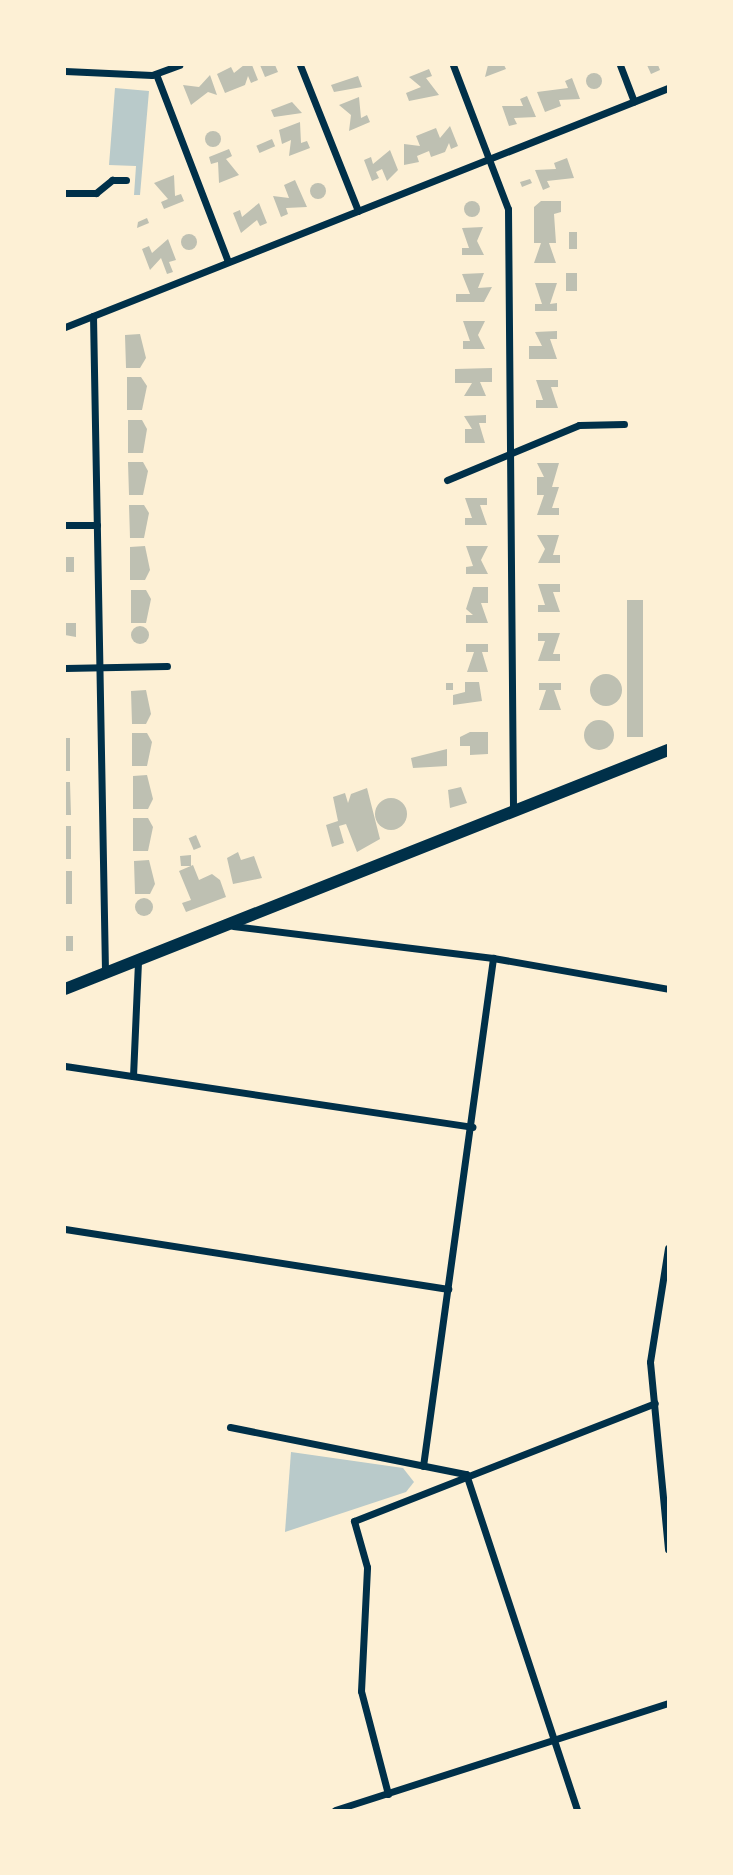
<!DOCTYPE html>
<style>
body{margin:0}
#map{position:relative;width:733px;height:1875px;overflow:hidden;background:#fdf0d5;font-family:Helvetica,sans-serif}
div>[style]{position:absolute}
.green>*{inset:0;background:#b9caca}
.building>*{inset:0;background:#bec0b2;transform-origin:0 0}
.round{border-radius:50%}
.minor>*{height:7px;margin:-3.5px;padding:0 3.5px;transform-origin:3.5px;border-radius:3.5px;background:#003049}
.primary>*{height:12px;margin:-6px;padding:0 6px;transform-origin:6px;border-radius:6px;background:#003049}
span{translate:-50% -50%;white-space:nowrap;text-align:center;line-height:1.15;-webkit-text-stroke:5px #fdf0d5;paint-order:stroke}
.frame{position:absolute;inset:0;border:66px solid #fdf0d5;pointer-events:none}
</style>
<div id="map">
<div class="green">
<i style="clip-path:polygon(115px 88px,149px 91px,140px 195px,134px 195px,136px 166px,109px 165px)"></i>
<i style="clip-path:polygon(291px 1452px,403px 1468px,414px 1482px,406px 1492px,285px 1532px)"></i>
</div>
<div class="building">
<i style="clip-path:polygon(244px 65px,252px 65px,258px 80px,251px 83px,248px 76px,245px 85px,225px 93px,217px 74px,231px 67px,234px 73px)"></i>
<i style="clip-path:polygon(260px 65px,275px 65px,278px 72px,265px 77px)"></i>
<i style="clip-path:polygon(488px 65px,504px 65px,506px 69px,485px 77px)"></i>
<i style="clip-path:polygon(647px 65px,658px 65px,660px 70px,651px 74px)"></i>
<i style="clip-path:polygon(429px 69px,432px 76px,426px 78px,439px 95px,409px 101px,406px 93px,421px 87px,409px 77px)"></i>
<i class="round" style="left:586px;top:73px;width:16px;height:16px"></i>
<i style="clip-path:polygon(210px 75px,217px 95px,208px 92px,191px 105px,183px 85px,199px 87px)"></i>
<i style="clip-path:polygon(358px 76px,362px 87px,334px 92px,331px 85px)"></i>
<i style="clip-path:polygon(572px 78px,580px 99px,559px 100px,561px 106px,545px 112px,537px 92px,568px 88px,565px 81px)"></i>
<i style="clip-path:polygon(527px 96px,536px 117px,514px 118px,517px 124px,509px 126px,502px 106px,523px 106px,520px 99px)"></i>
<i style="clip-path:polygon(359px 97px,361px 118px,367px 115px,370px 122px,349px 131px,351px 115px,339px 105px)"></i>
<i style="clip-path:polygon(292px 102px,302px 113px,274px 117px,271px 110px)"></i>
<i style="clip-path:polygon(300px 122px,301px 143px,307px 141px,310px 148px,289px 156px,291px 140px,282px 144px,279px 130px)"></i>
<i style="clip-path:polygon(450px 126px,458px 146px,451px 149px,449px 143px,445px 152px,431px 157px,429px 151px,417px 156px,419px 162px,404px 165px,404px 144px,420px 146px,416px 136px,436px 128px,440px 138px)"></i>
<i class="round" style="left:205px;top:131px;width:16px;height:16px"></i>
<i style="left:272px;top:139px;width:8px;height:17px;rotate:67deg"></i>
<i style="clip-path:polygon(229px 149px,232px 156px,226px 159px,239px 175px,219px 183px,218px 162px,211px 164px,209px 157px)"></i>
<i style="clip-path:polygon(390px 150px,398px 170px,387px 181px,382px 169px,376px 172px,379px 178px,372px 181px,364px 160px,371px 157px,373px 164px)"></i>
<i style="clip-path:polygon(567px 158px,574px 178px,547px 181px,550px 187px,543px 190px,535px 170px,556px 169px,554px 163px)"></i>
<i style="clip-path:polygon(174px 175px,175px 196px,181px 194px,184px 201px,164px 209px,161px 202px,168px 199px,154px 183px)"></i>
<i style="clip-path:polygon(530px 179px,532px 183px,522px 187px,520px 182px)"></i>
<i style="clip-path:polygon(295px 180px,307px 207px,286px 208px,288px 214px,281px 217px,273px 196px,289px 198px,284px 185px)"></i>
<i class="round" style="left:310px;top:183px;width:16px;height:16px"></i>
<i class="round" style="left:464px;top:201px;width:16px;height:16px"></i>
<i style="clip-path:polygon(541px 201px,561px 201px,561px 212px,554px 214px,556px 243px,549px 243px,556px 263px,534px 263px,541px 243px,534px 243px,534px 207px)"></i>
<i style="clip-path:polygon(259px 203px,267px 223px,260px 226px,257px 220px,241px 233px,233px 213px,240px 210px,242px 217px)"></i>
<i style="clip-path:polygon(147px 218px,149px 223px,137px 228px,138px 222px)"></i>
<i style="clip-path:polygon(483px 227px,477px 241px,484px 255px,462px 255px,462px 248px,469px 248px,462px 228px)"></i>
<i style="left:569px;top:232px;width:8px;height:17px"></i>
<i class="round" style="left:181px;top:234px;width:16px;height:16px"></i>
<i style="clip-path:polygon(168px 239px,176px 260px,169px 262px,173px 272px,167px 274px,161px 258px,150px 270px,142px 249px,149px 246px,152px 253px)"></i>
<i style="clip-path:polygon(484px 273px,478px 288px,492px 287px,484px 302px,456px 302px,456px 294px,470px 294px,462px 274px)"></i>
<i style="left:566px;top:273px;width:11px;height:18px"></i>
<i style="clip-path:polygon(535px 283px,557px 283px,550px 304px,557px 303px,557px 311px,535px 311px,535px 304px,542px 304px)"></i>
<i style="clip-path:polygon(463px 321px,485px 321px,478px 335px,485px 349px,463px 349px,463px 341px,470px 341px)"></i>
<i style="clip-path:polygon(557px 331px,557px 339px,550px 339px,557px 359px,529px 359px,529px 346px,542px 346px,535px 332px)"></i>
<i style="clip-path:polygon(140px 334px,146px 358px,140px 368px,126px 368px,125px 335px)"></i>
<i style="clip-path:polygon(492px 368px,492px 382px,480px 382px,486px 396px,464px 396px,472px 383px,455px 383px,455px 369px)"></i>
<i style="clip-path:polygon(127px 377px,141px 377px,147px 386px,142px 410px,127px 410px)"></i>
<i style="clip-path:polygon(536px 380px,558px 380px,558px 387px,551px 387px,558px 408px,536px 408px,536px 400px,543px 400px)"></i>
<i style="clip-path:polygon(486px 415px,486px 423px,479px 423px,485px 443px,465px 443px,465px 429px,472px 429px,464px 416px)"></i>
<i style="clip-path:polygon(128px 420px,142px 420px,147px 429px,143px 453px,128px 453px)"></i>
<i style="clip-path:polygon(128px 462px,143px 462px,148px 471px,143px 495px,129px 495px)"></i>
<i style="clip-path:polygon(537px 463px,559px 463px,552px 487px,559px 487px,552px 508px,559px 508px,559px 515px,537px 515px,544px 495px,537px 495px,537px 477px,544px 477px)"></i>
<i style="clip-path:polygon(465px 498px,487px 498px,487px 505px,480px 505px,487px 525px,465px 525px,465px 518px,472px 518px)"></i>
<i style="clip-path:polygon(129px 505px,144px 505px,149px 513px,144px 538px,130px 538px)"></i>
<i style="clip-path:polygon(537px 535px,559px 535px,553px 555px,560px 555px,560px 563px,538px 563px,545px 549px)"></i>
<i style="clip-path:polygon(145px 546px,150px 570px,145px 580px,130px 580px,130px 547px)"></i>
<i style="clip-path:polygon(466px 546px,488px 546px,481px 560px,488px 574px,466px 574px,466px 567px,473px 566px)"></i>
<i style="left:65px;top:557px;width:9px;height:15px"></i>
<i style="clip-path:polygon(538px 584px,560px 584px,560px 592px,553px 592px,560px 612px,538px 612px,538px 605px,545px 605px)"></i>
<i style="clip-path:polygon(473px 587px,488px 587px,488px 603px,481px 603px,488px 623px,466px 623px,466px 615px,473px 615px,466px 609px)"></i>
<i style="clip-path:polygon(131px 590px,146px 590px,151px 599px,146px 623px,131px 623px)"></i>
<i style="left:627px;top:600px;width:16px;height:137px"></i>
<i style="clip-path:polygon(65px 623px,76px 623px,76px 637px,65px 635px)"></i>
<i class="round" style="left:131px;top:626px;width:18px;height:18px"></i>
<i style="clip-path:polygon(538px 633px,560px 633px,553px 654px,560px 654px,560px 661px,538px 661px,545px 641px,538px 641px)"></i>
<i style="clip-path:polygon(466px 644px,488px 644px,488px 652px,482px 652px,488px 672px,467px 672px,474px 652px,466px 652px)"></i>
<i class="round" style="left:590px;top:674px;width:32px;height:32px"></i>
<i style="clip-path:polygon(465px 682px,479px 682px,482px 701px,453px 705px,453px 695px,465px 692px)"></i>
<i style="left:446px;top:683px;width:7px;height:7px"></i>
<i style="clip-path:polygon(539px 683px,561px 683px,561px 690px,554px 690px,561px 710px,539px 710px,546px 690px,539px 690px)"></i>
<i style="clip-path:polygon(146px 690px,151px 714px,146px 724px,132px 724px,131px 691px)"></i>
<i class="round" style="left:584px;top:720px;width:30px;height:30px"></i>
<i style="clip-path:polygon(470px 732px,488px 732px,488px 754px,470px 755px,470px 746px,460px 746px,460px 737px)"></i>
<i style="clip-path:polygon(132px 733px,147px 733px,152px 742px,147px 766px,132px 766px)"></i>
<i style="left:65px;top:738px;width:5px;height:33px"></i>
<i style="clip-path:polygon(447px 749px,447px 766px,413px 768px,411px 758px)"></i>
<i style="clip-path:polygon(147px 775px,153px 799px,148px 809px,133px 809px,133px 776px)"></i>
<i style="clip-path:polygon(65px 782px,70px 782px,71px 815px,65px 815px)"></i>
<i style="clip-path:polygon(461px 787px,467px 803px,450px 808px,448px 790px)"></i>
<i style="clip-path:polygon(367px 788px,380px 839px,357px 852px,346px 824px,339px 826px,344px 843px,332px 847px,326px 825px,338px 821px,333px 797px,345px 793px,348px 803px,351px 794px)"></i>
<i class="round" style="left:375px;top:798px;width:32px;height:32px"></i>
<i style="clip-path:polygon(133px 818px,148px 818px,153px 827px,148px 851px,133px 851px)"></i>
<i style="left:65px;top:826px;width:6px;height:33px"></i>
<i style="left:196px;top:835px;width:13px;height:8px;rotate:67deg"></i>
<i style="clip-path:polygon(238px 852px,241px 860px,254px 856px,262px 878px,233px 884px,227px 858px)"></i>
<i style="clip-path:polygon(191px 855px,191px 866px,181px 866px,180px 856px)"></i>
<i style="clip-path:polygon(149px 860px,155px 884px,150px 894px,135px 894px,134px 861px)"></i>
<i style="clip-path:polygon(193px 865px,199px 880px,212px 874px,220px 880px,226px 897px,186px 912px,182px 903px,191px 900px,179px 871px)"></i>
<i style="left:65px;top:871px;width:7px;height:33px"></i>
<i class="round" style="left:135px;top:898px;width:18px;height:18px"></i>
<i style="left:65px;top:936px;width:8px;height:15px"></i>
</div>
<div class="minor">
<i style="left:300px;top:65px;width:157px;rotate:68.3deg"></i>
<i style="left:453px;top:65px;width:154px;rotate:69.1deg"></i>
<i style="left:508px;top:209px;width:602px;rotate:89.52deg"></i>
<i style="left:620px;top:65px;width:39px;rotate:69deg"></i>
<i style="left:65px;top:71px;width:87px;rotate:2.6deg"></i>
<i style="left:152px;top:75px;width:29px;rotate:-20deg"></i>
<i style="left:156px;top:74px;width:201px;rotate:69deg"></i>
<i style="left:65px;top:193px;width:31px"></i>
<i style="left:96px;top:193px;width:21px;rotate:-39deg"></i>
<i style="left:112px;top:180px;width:14px"></i>
<i style="left:93px;top:316px;width:657px;rotate:88.95deg"></i>
<i style="left:65px;top:327px;width:649px;rotate:-21.62deg"></i>
<i style="left:447px;top:480px;width:143px;rotate:-22.6deg"></i>
<i style="left:579px;top:425px;width:45px;rotate:-1.3deg"></i>
<i style="left:65px;top:525px;width:32px"></i>
<i style="left:65px;top:668px;width:102px;rotate:-1.1deg"></i>
<i style="left:233px;top:926px;width:262px;rotate:7deg"></i>
<i style="left:493px;top:958px;width:178px;rotate:10deg"></i>
<i style="left:65px;top:1066px;width:412px;rotate:8.5deg"></i>
<i style="left:133px;top:1076px;width:115px;rotate:-87.5deg"></i>
<i style="left:65px;top:1229px;width:388px;rotate:8.9deg"></i>
<i style="left:668px;top:1248px;width:115px;rotate:99deg"></i>
<i style="left:650px;top:1362px;width:188px;rotate:84.5deg"></i>
<i style="left:230px;top:1427px;width:241px;rotate:11.3deg"></i>
<i style="left:466px;top:1474px;width:354px;rotate:71.7deg"></i>
<i style="left:423px;top:1466px;width:513px;rotate:-82.15deg"></i>
<i style="left:388px;top:1794px;width:106px;rotate:-104.7deg"></i>
<i style="left:361px;top:1691px;width:124px;rotate:-87.2deg"></i>
<i style="left:367px;top:1567px;width:48px;rotate:-105.8deg"></i>
<i style="left:354px;top:1521px;width:323px;rotate:-21.4deg"></i>
<i style="left:335px;top:1810px;width:350px;rotate:-17.8deg"></i>
</div>
<div class="primary">
<i style="left:65px;top:989px;width:649px;rotate:-21.62deg"></i>
</div>
<div class="frame"></div>
</div>
